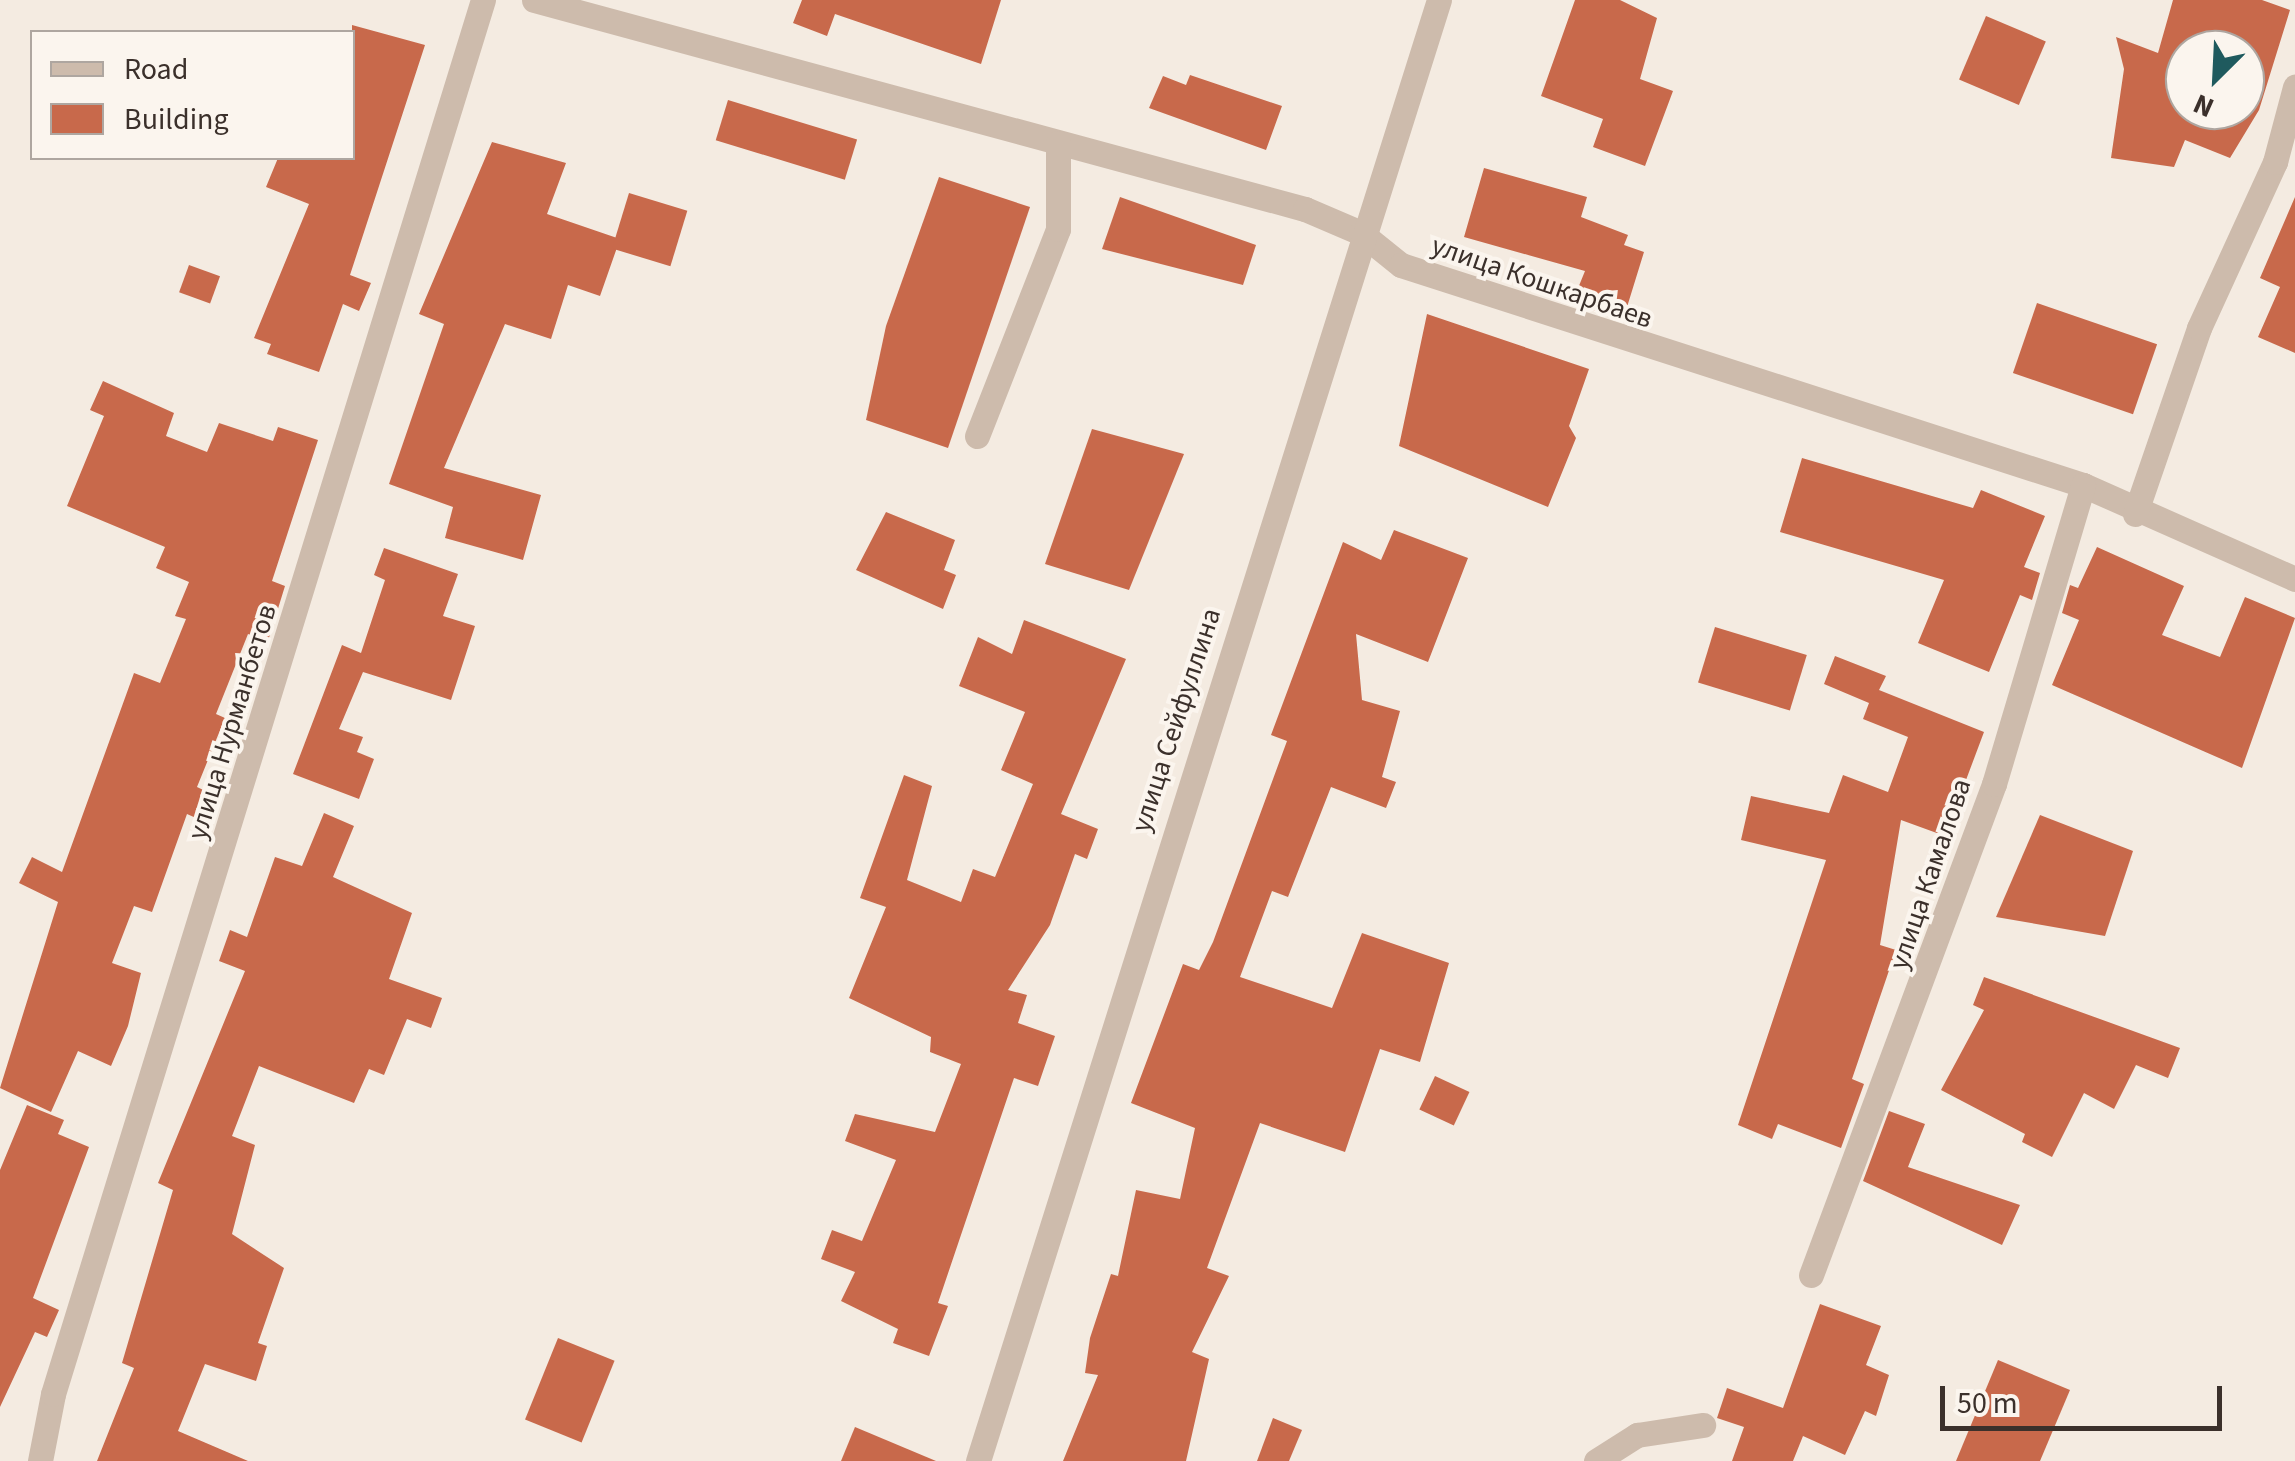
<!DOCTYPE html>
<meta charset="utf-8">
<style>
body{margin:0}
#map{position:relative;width:2295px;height:1461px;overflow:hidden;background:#f4ebe1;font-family:"Source Sans 3",sans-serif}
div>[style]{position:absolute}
.building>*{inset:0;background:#c8694b;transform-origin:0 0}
.minor>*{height:25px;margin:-12.5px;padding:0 12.5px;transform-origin:12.5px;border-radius:12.5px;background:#cdbbac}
.tertiary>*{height:25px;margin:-12.5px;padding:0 12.5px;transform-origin:12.5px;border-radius:12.5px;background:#cdbbac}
span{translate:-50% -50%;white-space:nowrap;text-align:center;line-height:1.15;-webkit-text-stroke:8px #fbf5ee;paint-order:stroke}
.street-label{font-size:28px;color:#3b302b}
.legend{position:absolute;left:30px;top:30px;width:325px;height:130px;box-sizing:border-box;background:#fbf5ee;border:2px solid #aea6a0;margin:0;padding:12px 18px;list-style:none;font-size:30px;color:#3b302b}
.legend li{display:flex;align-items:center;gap:20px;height:50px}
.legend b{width:50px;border:2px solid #aea6a0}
.north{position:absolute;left:2165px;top:30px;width:100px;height:100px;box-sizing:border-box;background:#fbf5ee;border:2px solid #aea6a0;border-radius:50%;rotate:204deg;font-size:28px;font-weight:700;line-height:40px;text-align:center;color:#3b302b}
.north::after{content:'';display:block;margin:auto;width:35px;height:45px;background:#1f5a5e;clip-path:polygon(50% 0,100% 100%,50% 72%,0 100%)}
.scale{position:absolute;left:1940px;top:1386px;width:282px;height:45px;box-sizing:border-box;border:5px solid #3b302b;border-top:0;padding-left:12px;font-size:30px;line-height:35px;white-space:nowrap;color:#3b302b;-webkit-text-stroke:8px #fbf5ee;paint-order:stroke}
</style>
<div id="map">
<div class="building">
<i style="clip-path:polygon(802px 0,1001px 0,981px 64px,835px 14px,827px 36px,793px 23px)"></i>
<i style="clip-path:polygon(1575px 0,1620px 0,1657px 18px,1640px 79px,1673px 91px,1645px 166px,1593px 147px,1603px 119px,1541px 96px)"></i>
<i style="clip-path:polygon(evenodd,2173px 0,2262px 0,2290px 10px,2259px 110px,2230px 158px,2185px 140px,2174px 167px,2111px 158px,2124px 69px,2116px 37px,2158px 53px,2173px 0,2185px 50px,2245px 50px,2245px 110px,2185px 110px,2185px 50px)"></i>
<i style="left:1986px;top:16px;width:65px;height:69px;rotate:23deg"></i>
<i style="clip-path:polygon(352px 25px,425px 45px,350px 275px,371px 283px,359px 311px,343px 304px,319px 372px,267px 354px,271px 344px,254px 338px,309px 204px,266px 187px,278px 158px,352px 158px)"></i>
<i style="clip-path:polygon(1190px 75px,1282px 106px,1266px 150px,1149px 108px,1163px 76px,1186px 85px)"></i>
<i style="left:728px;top:100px;width:135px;height:42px;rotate:17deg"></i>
<i style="clip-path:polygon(492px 142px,566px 163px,547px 214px,620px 239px,600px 296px,568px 285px,551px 339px,505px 324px,444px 468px,541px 495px,523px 560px,445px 538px,453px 507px,389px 484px,444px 324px,419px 314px)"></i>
<i style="clip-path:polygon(1484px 168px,1587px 197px,1581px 217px,1628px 235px,1624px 245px,1644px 252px,1623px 320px,1572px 303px,1585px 271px,1464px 237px)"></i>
<i style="clip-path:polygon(939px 177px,1030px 207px,948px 448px,866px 420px,886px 326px)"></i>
<i style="left:629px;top:193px;width:61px;height:58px;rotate:17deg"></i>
<i style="clip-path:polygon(1120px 197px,1256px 245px,1243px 285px,1102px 249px)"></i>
<i style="clip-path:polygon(2295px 197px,2295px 353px,2258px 337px,2280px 287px,2260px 278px)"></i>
<i style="left:189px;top:265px;width:33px;height:29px;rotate:20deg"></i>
<i style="left:2037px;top:303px;width:127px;height:74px;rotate:19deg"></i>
<i style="clip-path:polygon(1427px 314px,1589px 369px,1569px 426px,1576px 438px,1548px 507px,1399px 446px)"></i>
<i style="clip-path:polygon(103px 381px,174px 413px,166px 436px,207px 452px,219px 423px,273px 441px,278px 427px,318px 440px,272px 581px,285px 586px,268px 641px,248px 634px,216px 714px,225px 718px,197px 787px,216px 796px,205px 822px,187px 814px,152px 912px,134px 906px,112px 963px,141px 973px,128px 1026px,111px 1066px,78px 1051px,51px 1112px,0 1088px,58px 902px,19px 883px,32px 857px,62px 872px,134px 673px,160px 683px,186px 619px,175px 616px,189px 582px,156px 568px,165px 547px,67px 506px,104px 416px,90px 410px)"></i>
<i style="clip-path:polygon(1092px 429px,1184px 454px,1129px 590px,1045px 564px)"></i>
<i style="clip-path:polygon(1802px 458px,1973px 508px,1981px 490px,2045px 516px,2024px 567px,2040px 573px,2032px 600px,2020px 595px,1989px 672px,1918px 643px,1944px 580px,1780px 532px)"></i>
<i style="clip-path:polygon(886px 512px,955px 540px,944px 570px,956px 575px,943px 609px,856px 570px)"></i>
<i style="clip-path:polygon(1394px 530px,1468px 558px,1428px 662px,1356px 634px,1362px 700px,1400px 711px,1382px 777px,1396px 782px,1386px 808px,1331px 787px,1288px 897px,1272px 891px,1240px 977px,1332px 1008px,1362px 933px,1449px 963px,1420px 1062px,1380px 1049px,1345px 1152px,1260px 1123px,1207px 1268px,1229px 1276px,1192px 1352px,1209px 1359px,1186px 1461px,1063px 1461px,1098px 1375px,1085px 1373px,1090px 1338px,1111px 1274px,1118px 1276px,1136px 1190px,1180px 1199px,1195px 1128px,1131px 1103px,1183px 964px,1199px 970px,1213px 942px,1287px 741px,1271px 735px,1343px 542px,1381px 560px)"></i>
<i style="clip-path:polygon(2097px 547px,2184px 586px,2162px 635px,2220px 657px,2245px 597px,2295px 618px,2242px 768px,2052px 685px,2079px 620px,2062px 613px,2070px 585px,2078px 588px)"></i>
<i style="clip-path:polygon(384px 548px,458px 574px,443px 616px,475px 626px,451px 700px,363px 672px,339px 729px,363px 737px,357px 752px,374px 759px,359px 799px,293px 774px,342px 645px,361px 653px,385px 580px,374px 575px)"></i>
<i style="clip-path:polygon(1024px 620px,1126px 659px,1061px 814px,1098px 829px,1087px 859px,1075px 854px,1050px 925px,1008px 990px,1027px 995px,1018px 1023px,1055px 1036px,1038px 1086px,1014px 1078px,938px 1303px,948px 1306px,929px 1356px,893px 1343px,898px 1329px,841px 1301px,855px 1272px,821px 1259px,832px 1230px,862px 1241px,896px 1160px,845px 1141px,855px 1114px,935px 1132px,961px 1064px,930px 1052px,931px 1037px,849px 998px,886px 907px,860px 898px,904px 775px,932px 786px,907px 880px,961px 902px,973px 869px,995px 877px,1033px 784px,1001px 770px,1025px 712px,959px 686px,978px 637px,1012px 654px)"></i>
<i style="left:1715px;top:627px;width:96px;height:58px;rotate:17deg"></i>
<i style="clip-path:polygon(1835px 656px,1886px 676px,1879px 690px,1984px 732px,1945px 836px,1901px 820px,1880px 945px,1896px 950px,1852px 1079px,1864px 1084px,1841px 1148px,1778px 1124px,1772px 1139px,1738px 1125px,1826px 860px,1741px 840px,1751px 796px,1829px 813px,1843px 775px,1888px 792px,1908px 737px,1863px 719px,1869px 703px,1824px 684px)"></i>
<i style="clip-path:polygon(324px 813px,354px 826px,333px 877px,412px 913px,389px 979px,442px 998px,431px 1028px,407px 1019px,384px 1075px,369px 1069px,354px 1103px,259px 1066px,232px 1136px,255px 1145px,232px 1234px,284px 1268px,258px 1343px,267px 1346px,256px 1381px,205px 1364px,178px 1431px,248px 1461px,97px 1461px,134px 1368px,122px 1363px,173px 1190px,158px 1183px,245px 971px,219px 961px,230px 930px,247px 937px,275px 857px,302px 866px)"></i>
<i style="clip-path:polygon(2040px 815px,2133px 851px,2105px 936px,1996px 917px)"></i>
<i style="clip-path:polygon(1984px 977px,2180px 1048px,2168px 1078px,2136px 1065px,2114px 1109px,2084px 1093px,2052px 1157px,2022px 1142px,2025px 1134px,1941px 1090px,1984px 1010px,1973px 1005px)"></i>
<i style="left:1435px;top:1076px;width:38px;height:37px;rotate:25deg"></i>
<i style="clip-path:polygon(27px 1105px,64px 1120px,58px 1134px,89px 1147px,33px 1298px,59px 1310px,47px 1337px,35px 1332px,0 1407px,0 1170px)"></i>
<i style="clip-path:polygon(1889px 1111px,1925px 1124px,1908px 1167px,2020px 1205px,2002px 1245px,1863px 1181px)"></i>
<i style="clip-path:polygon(1820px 1304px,1881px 1326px,1866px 1365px,1889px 1375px,1876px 1416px,1865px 1411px,1845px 1455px,1803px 1436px,1793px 1461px,1732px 1461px,1744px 1427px,1717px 1418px,1727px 1388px,1783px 1408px)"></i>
<i style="left:558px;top:1338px;width:61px;height:88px;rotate:22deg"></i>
<i style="clip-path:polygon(1998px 1360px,2070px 1390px,2040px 1461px,1956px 1461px)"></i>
<i style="clip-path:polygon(1273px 1418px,1302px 1430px,1289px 1461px,1257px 1461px)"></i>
<i style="clip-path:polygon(855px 1427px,936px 1461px,841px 1461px)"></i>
</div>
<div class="minor">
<i style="left:534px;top:0;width:799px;rotate:15.17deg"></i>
<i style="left:1305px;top:209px;width:61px;rotate:23.2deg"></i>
<i style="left:1361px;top:233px;width:51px;rotate:38.7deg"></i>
<i style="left:1401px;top:265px;width:717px;rotate:17.88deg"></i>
<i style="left:2083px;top:485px;width:232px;rotate:23.9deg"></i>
<i style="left:977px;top:436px;width:222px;rotate:-68.6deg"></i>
<i style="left:1058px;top:229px;width:86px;rotate:-90deg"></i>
<i style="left:2135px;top:514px;width:197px;rotate:-71deg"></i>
<i style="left:2199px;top:328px;width:183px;rotate:-65.4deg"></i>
<i style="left:2275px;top:162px;width:78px;rotate:-75.1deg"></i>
<i style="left:1811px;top:1275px;width:524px;rotate:-69.56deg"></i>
<i style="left:1994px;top:784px;width:312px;rotate:-73.4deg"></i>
<i style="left:40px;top:1461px;width:68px;rotate:-79deg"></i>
<i style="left:53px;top:1394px;width:1459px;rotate:-72.86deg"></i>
<i style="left:1596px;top:1461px;width:49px;rotate:-32.4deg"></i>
<i style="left:1637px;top:1435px;width:67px;rotate:-8.6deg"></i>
</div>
<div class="tertiary">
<i style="left:978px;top:1461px;width:1532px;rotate:-72.49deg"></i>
</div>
<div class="street-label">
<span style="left:1542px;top:282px;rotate:19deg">улица Кошкарбаев</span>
<span style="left:1176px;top:720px;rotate:-72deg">улица Сейфуллина</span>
<span style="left:232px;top:722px;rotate:-73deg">улица Нурманбетов</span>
<span style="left:1930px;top:874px;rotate:-71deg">улица Камалова</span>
</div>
<ul class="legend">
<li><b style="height:12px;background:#cdbbac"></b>Road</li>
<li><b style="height:28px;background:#c8694b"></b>Building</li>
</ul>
<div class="north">N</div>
<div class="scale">50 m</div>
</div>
